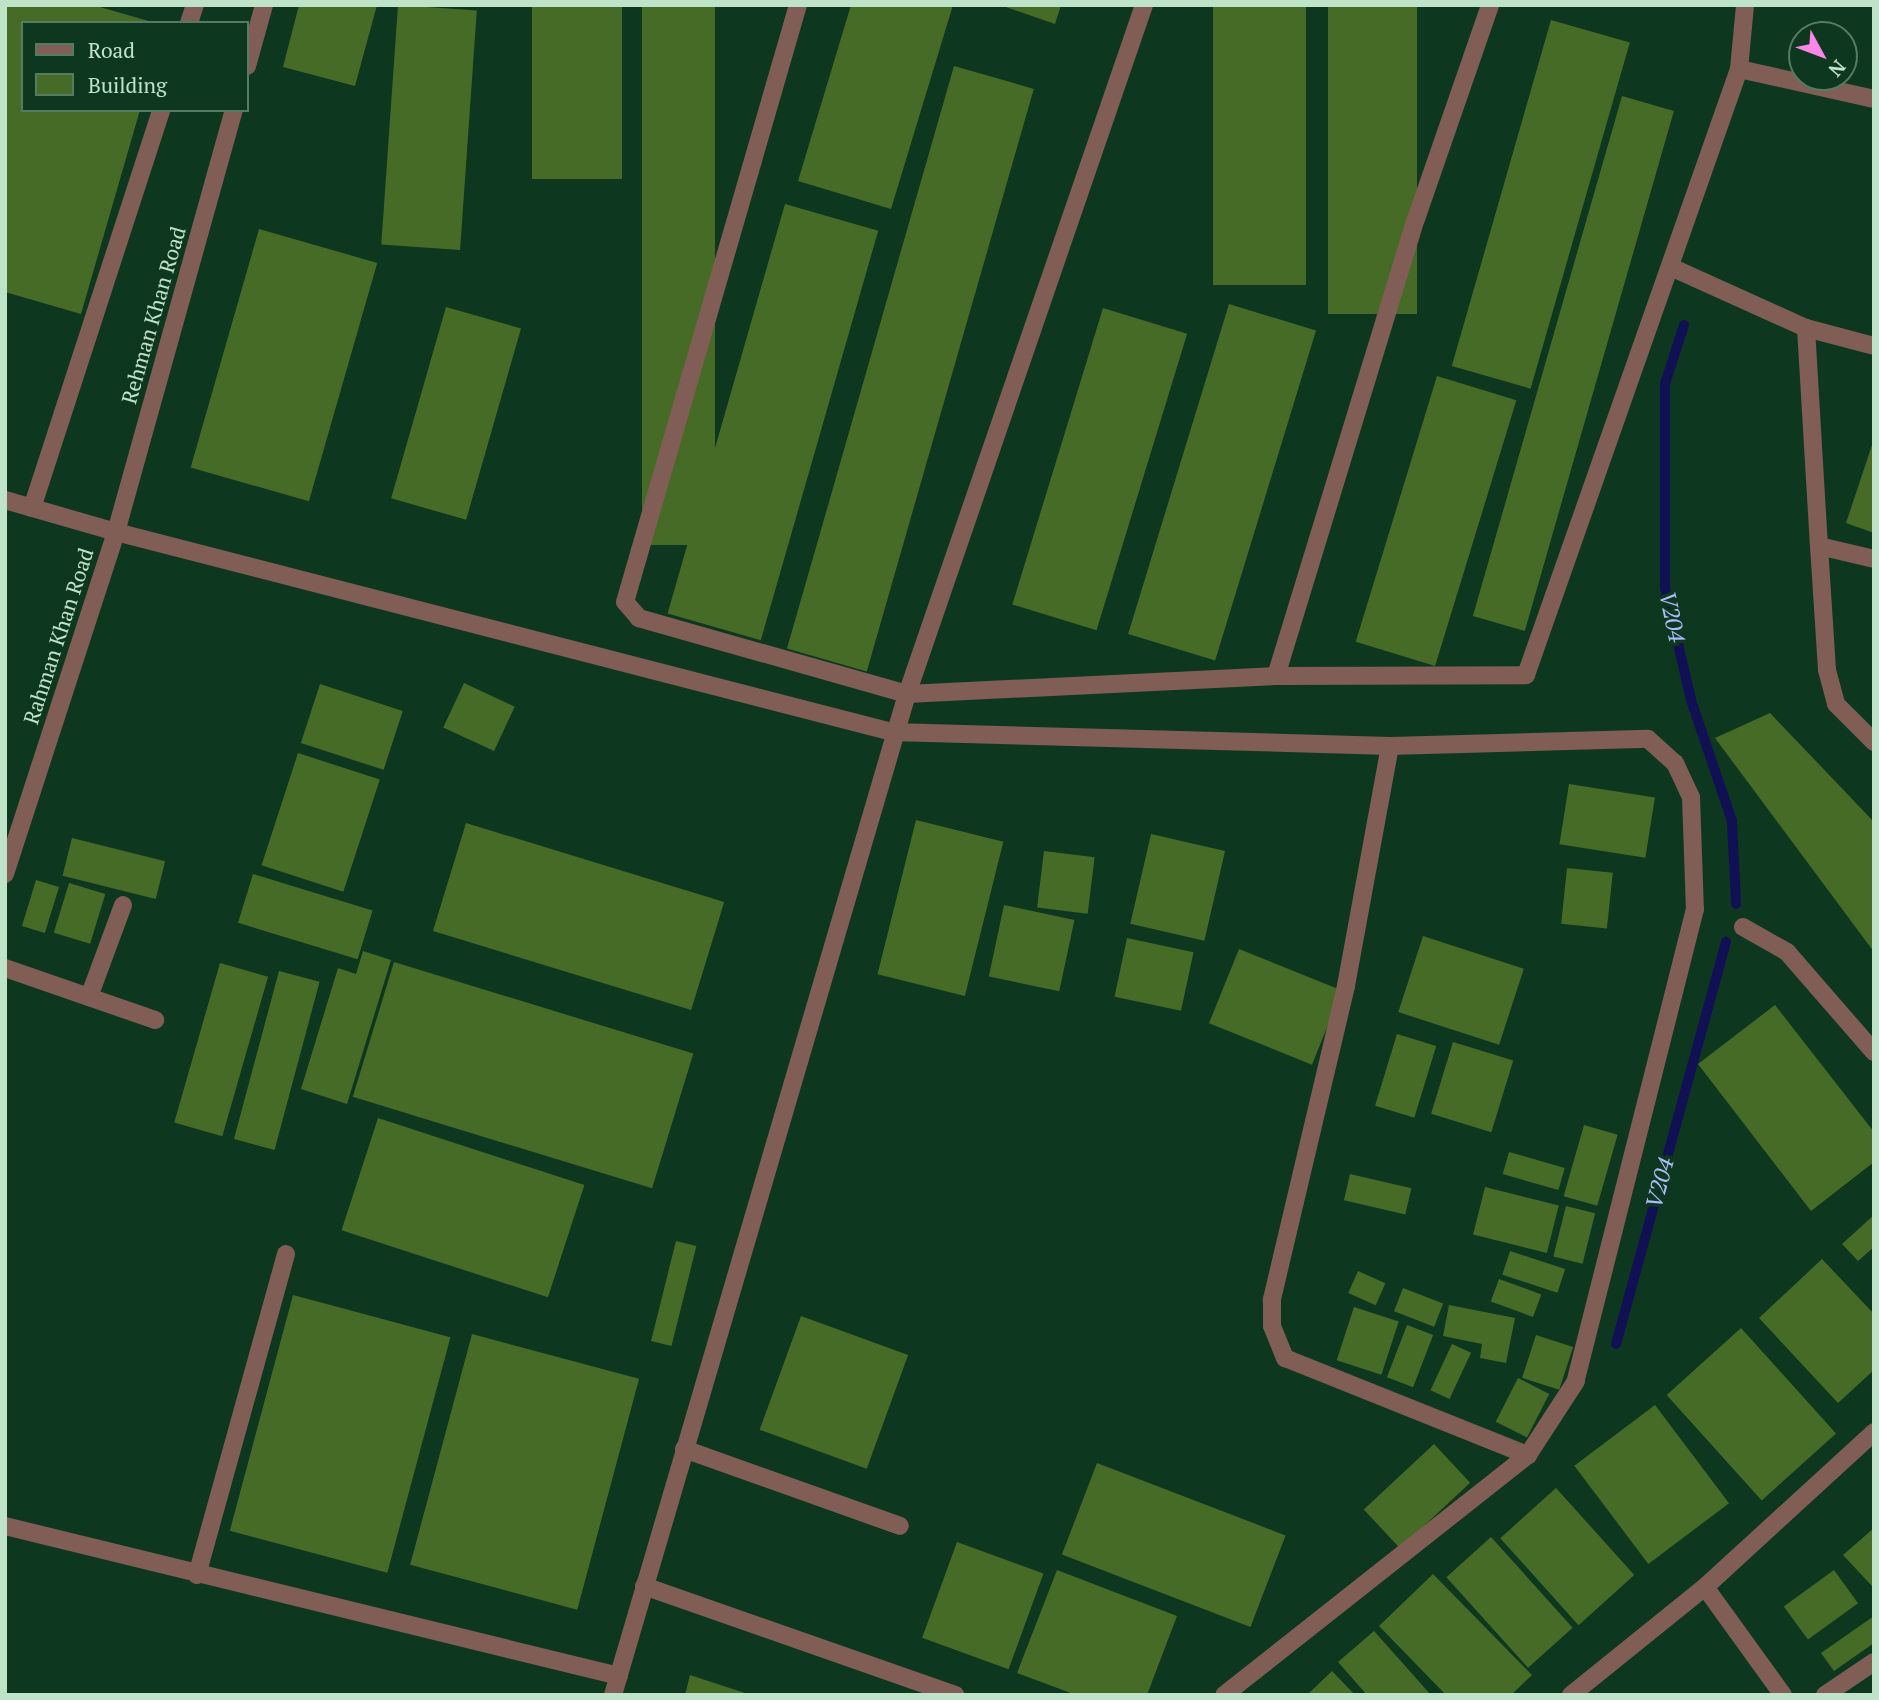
<!DOCTYPE html>
<style>
body{margin:0}
#map{position:relative;width:1879px;height:1700px;overflow:hidden;background:#0e371f;font-family:"PT Serif",serif}
div>[style]{position:absolute}
.stream>*{height:10px;margin:-5px;padding:0 5px;transform-origin:5px;border-radius:5px;background:#111055}
.building>*{inset:0;background:#466b27;transform-origin:0 0}
.service>*{height:18px;margin:-9px;padding:0 9px;transform-origin:9px;border-radius:9px;background:#805d55}
.minor>*{height:18px;margin:-9px;padding:0 9px;transform-origin:9px;border-radius:9px;background:#805d55}
.tertiary>*{height:18px;margin:-9px;padding:0 9px;transform-origin:9px;border-radius:9px;background:#805d55}
span{translate:-50% -50%;white-space:nowrap;text-align:center;line-height:1.15;-webkit-text-stroke:7px #0e371f;paint-order:stroke}
.street-label{font-size:21px;color:#bee3c8}
.water-label{font-size:23px;color:#acbcfa;font-style:italic}
.frame{position:absolute;inset:0;border:7px solid #bee3c8;pointer-events:none}
.legend{position:absolute;left:21px;top:21px;width:228px;height:91px;box-sizing:border-box;background:#0e371f;border:2px solid #547c63;margin:0;padding:9px 12px;list-style:none;font-size:21px;color:#bee3c8}
.legend li{display:flex;align-items:center;gap:14px;height:35px}
.legend b{width:35px;border:2px solid #547c63}
.north{position:absolute;left:1788px;top:21px;width:70px;height:70px;box-sizing:border-box;background:#0e371f;border:2px solid #547c63;border-radius:50%;rotate:131deg;font-size:19px;font-weight:700;line-height:28px;text-align:center;color:#bee3c8}
.north::after{content:'';display:block;margin:auto;width:24px;height:32px;background:#fa87e8;clip-path:polygon(50% 0,100% 100%,50% 72%,0 100%)}
</style>
<div id="map">
<div class="stream">
<i style="left:1684px;top:325px;width:62px;rotate:107.9deg"></i>
<i style="left:1665px;top:384px;width:204px;rotate:90deg"></i>
<i style="left:1665px;top:588px;width:115px;rotate:76.9deg"></i>
<i style="left:1691px;top:700px;width:128px;rotate:71.3deg"></i>
<i style="left:1732px;top:821px;width:83px;rotate:87.2deg"></i>
<i style="left:1616px;top:1344px;width:417px;rotate:-74.7deg"></i>
</div>
<div class="building">
<i style="clip-path:polygon(5px 5px,93px 5px,152px 22px,23px 23px,23px 110px,140px 110px,81px 314px,5px 292px)"></i>
<i style="clip-path:polygon(299px 5px,377px 5px,355px 86px,283px 67px)"></i>
<i style="left:398px;top:5px;width:79px;height:240px;rotate:4deg"></i>
<i style="left:532px;top:5px;width:90px;height:174px"></i>
<i style="left:642px;top:5px;width:73px;height:540px"></i>
<i style="clip-path:polygon(851px 5px,953px 5px,891px 209px,798px 181px)"></i>
<i style="clip-path:polygon(1000px 5px,1061px 5px,1055px 24px)"></i>
<i style="left:1213px;top:5px;width:93px;height:280px"></i>
<i style="left:1328px;top:5px;width:89px;height:309px"></i>
<i style="left:1551px;top:20px;width:82px;height:360px;rotate:16deg"></i>
<i style="left:954px;top:66px;width:83px;height:606px;rotate:16deg"></i>
<i style="left:1622px;top:96px;width:54px;height:541px;rotate:16deg"></i>
<i style="left:785px;top:204px;width:97px;height:426px;rotate:16deg"></i>
<i style="left:259px;top:229px;width:123px;height:248px;rotate:16deg"></i>
<i style="left:1229px;top:304px;width:91px;height:345px;rotate:17deg"></i>
<i style="left:446px;top:307px;width:78px;height:199px;rotate:16deg"></i>
<i style="left:1103px;top:308px;width:88px;height:310px;rotate:17deg"></i>
<i style="left:1437px;top:376px;width:83px;height:278px;rotate:17deg"></i>
<i style="clip-path:polygon(1874px 439px,1874px 533px,1846px 523px)"></i>
<i style="left:464px;top:683px;width:56px;height:49px;rotate:25deg"></i>
<i style="left:320px;top:684px;width:87px;height:62px;rotate:18deg"></i>
<i style="clip-path:polygon(1770px 713px,1874px 822px,1874px 952px,1715px 738px)"></i>
<i style="left:298px;top:753px;width:86px;height:118px;rotate:18deg"></i>
<i style="left:1569px;top:784px;width:87px;height:61px;rotate:9deg"></i>
<i style="left:916px;top:820px;width:90px;height:159px;rotate:14deg"></i>
<i style="left:466px;top:823px;width:270px;height:113px;rotate:17deg"></i>
<i style="left:1151px;top:834px;width:76px;height:92px;rotate:13deg"></i>
<i style="left:72px;top:838px;width:96px;height:39px;rotate:14deg"></i>
<i style="left:1044px;top:851px;width:51px;height:57px;rotate:7deg"></i>
<i style="left:1567px;top:868px;width:46px;height:56px;rotate:6deg"></i>
<i style="left:253px;top:874px;width:125px;height:51px;rotate:17deg"></i>
<i style="left:36px;top:880px;width:24px;height:48px;rotate:17deg"></i>
<i style="left:69px;top:883px;width:38px;height:52px;rotate:17deg"></i>
<i style="left:1004px;top:905px;width:72px;height:73px;rotate:12deg"></i>
<i style="left:1423px;top:936px;width:106px;height:80px;rotate:18deg"></i>
<i style="left:1127px;top:938px;width:68px;height:60px;rotate:12deg"></i>
<i style="left:1239px;top:949px;width:111px;height:80px;rotate:22deg"></i>
<i style="clip-path:polygon(363px 951px,391px 960px,347px 1104px,301px 1089px,338px 968px,356px 974px)"></i>
<i style="left:394px;top:962px;width:313px;height:141px;rotate:17deg"></i>
<i style="left:220px;top:963px;width:50px;height:166px;rotate:16deg"></i>
<i style="left:279px;top:971px;width:42px;height:174px;rotate:15deg"></i>
<i style="clip-path:polygon(1775px 1005px,1874px 1132px,1874px 1162px,1811px 1211px,1698px 1064px)"></i>
<i style="left:1397px;top:1034px;width:41px;height:75px;rotate:17deg"></i>
<i style="left:1453px;top:1042px;width:63px;height:75px;rotate:17deg"></i>
<i style="left:378px;top:1118px;width:217px;height:118px;rotate:18deg"></i>
<i style="left:1584px;top:1125px;width:35px;height:74px;rotate:16deg"></i>
<i style="left:1509px;top:1152px;width:58px;height:23px;rotate:16deg"></i>
<i style="left:1350px;top:1174px;width:63px;height:27px;rotate:13deg"></i>
<i style="left:1485px;top:1187px;width:76px;height:49px;rotate:14deg"></i>
<i style="left:1566px;top:1206px;width:30px;height:52px;rotate:14deg"></i>
<i style="clip-path:polygon(1874px 1215px,1874px 1247px,1858px 1261px,1842px 1244px)"></i>
<i style="left:676px;top:1241px;width:21px;height:103px;rotate:14deg"></i>
<i style="left:1510px;top:1251px;width:58px;height:25px;rotate:18deg"></i>
<i style="clip-path:polygon(1822px 1259px,1874px 1314px,1874px 1370px,1838px 1403px,1759px 1318px)"></i>
<i style="left:1358px;top:1271px;width:30px;height:24px;rotate:24deg"></i>
<i style="left:1499px;top:1279px;width:45px;height:24px;rotate:20deg"></i>
<i style="left:1403px;top:1288px;width:43px;height:25px;rotate:21deg"></i>
<i style="left:293px;top:1295px;width:163px;height:244px;rotate:15deg"></i>
<i style="clip-path:polygon(1449px 1305px,1515px 1318px,1506px 1363px,1480px 1358px,1482px 1344px,1443px 1336px)"></i>
<i style="left:1354px;top:1307px;width:47px;height:56px;rotate:18deg"></i>
<i style="left:801px;top:1316px;width:114px;height:121px;rotate:20deg"></i>
<i style="left:1407px;top:1325px;width:28px;height:56px;rotate:21deg"></i>
<i style="left:1741px;top:1328px;width:142px;height:100px;rotate:48deg"></i>
<i style="left:472px;top:1334px;width:173px;height:239px;rotate:15deg"></i>
<i style="left:1536px;top:1335px;width:39px;height:45px;rotate:18deg"></i>
<i style="left:1452px;top:1344px;width:21px;height:51px;rotate:25deg"></i>
<i style="left:1518px;top:1378px;width:35px;height:49px;rotate:27deg"></i>
<i style="left:1655px;top:1405px;width:123px;height:101px;rotate:53deg"></i>
<i style="left:1434px;top:1444px;width:53px;height:96px;rotate:47deg"></i>
<i style="left:1097px;top:1463px;width:202px;height:98px;rotate:21deg"></i>
<i style="left:1556px;top:1488px;width:117px;height:75px;rotate:48deg"></i>
<i style="clip-path:polygon(1874px 1528px,1874px 1585px,1872px 1586px,1843px 1555px)"></i>
<i style="left:1491px;top:1537px;width:122px;height:60px;rotate:48deg"></i>
<i style="left:957px;top:1542px;width:92px;height:102px;rotate:20deg"></i>
<i style="clip-path:polygon(1057px 1570px,1177px 1616px,1147px 1695px,1076px 1695px,1017px 1673px)"></i>
<i style="left:1834px;top:1570px;width:41px;height:62px;rotate:54deg"></i>
<i style="clip-path:polygon(1433px 1574px,1532px 1675px,1511px 1695px,1446px 1695px,1379px 1626px)"></i>
<i style="clip-path:polygon(1874px 1616px,1874px 1643px,1834px 1671px,1821px 1653px)"></i>
<i style="clip-path:polygon(1374px 1631px,1431px 1695px,1367px 1695px,1338px 1662px)"></i>
<i style="clip-path:polygon(1332px 1671px,1355px 1695px,1307px 1695px)"></i>
<i style="clip-path:polygon(690px 1675px,748px 1694px,748px 1695px,685px 1695px)"></i>
</div>
<div class="service">
<i style="left:189px;top:23px;width:19px;rotate:-72deg"></i>
<i style="left:32px;top:508px;width:418px;rotate:-72deg"></i>
<i style="left:5px;top:968px;width:159px;rotate:19.1deg"></i>
<i style="left:89px;top:997px;width:98px;rotate:-69.7deg"></i>
<i style="left:197px;top:1575px;width:333px;rotate:-74.5deg"></i>
</div>
<div class="minor">
<i style="left:1144px;top:5px;width:729px;rotate:108.98deg"></i>
<i style="left:907px;top:694px;width:369px;rotate:-2.8deg"></i>
<i style="left:1276px;top:676px;width:250px;rotate:-0.2deg"></i>
<i style="left:1526px;top:675px;width:642px;rotate:-70.63deg"></i>
<i style="left:1739px;top:69px;width:64px;rotate:-84.6deg"></i>
<i style="left:1739px;top:69px;width:138px;rotate:12.5deg"></i>
<i style="left:1673px;top:268px;width:146px;rotate:24.3deg"></i>
<i style="left:1806px;top:328px;width:70px;rotate:14.8deg"></i>
<i style="left:1806px;top:328px;width:218px;rotate:86.6deg"></i>
<i style="left:1819px;top:546px;width:57px;rotate:13.3deg"></i>
<i style="left:116px;top:532px;width:801px;rotate:14.45deg"></i>
<i style="left:892px;top:732px;width:498px;rotate:1.6deg"></i>
<i style="left:1390px;top:746px;width:258px;rotate:-1.6deg"></i>
<i style="left:1648px;top:739px;width:36px;rotate:42deg"></i>
<i style="left:1675px;top:763px;width:38px;rotate:65deg"></i>
<i style="left:1691px;top:797px;width:112px;rotate:88deg"></i>
<i style="left:1695px;top:909px;width:487px;rotate:104.2deg"></i>
<i style="left:1576px;top:1381px;width:88px;rotate:123deg"></i>
<i style="left:1528px;top:1455px;width:387px;rotate:141.7deg"></i>
<i style="left:1819px;top:546px;width:124px;rotate:86.3deg"></i>
<i style="left:1827px;top:670px;width:35px;rotate:75deg"></i>
<i style="left:1836px;top:704px;width:54px;rotate:45deg"></i>
<i style="left:1276px;top:676px;width:478px;rotate:-73deg"></i>
<i style="left:1416px;top:219px;width:226px;rotate:-70.9deg"></i>
<i style="left:1390px;top:746px;width:244px;rotate:100.4deg"></i>
<i style="left:1346px;top:986px;width:323px;rotate:103.3deg"></i>
<i style="left:1272px;top:1300px;width:26px;rotate:90deg"></i>
<i style="left:1272px;top:1326px;width:35px;rotate:68deg"></i>
<i style="left:1285px;top:1358px;width:262px;rotate:21.8deg"></i>
<i style="left:1743px;top:927px;width:51px;rotate:29.6deg"></i>
<i style="left:1787px;top:952px;width:133px;rotate:49deg"></i>
<i style="left:684px;top:1449px;width:229px;rotate:19.6deg"></i>
<i style="left:5px;top:1526px;width:632px;rotate:13.73deg"></i>
<i style="left:644px;top:1586px;width:330px;rotate:19.3deg"></i>
<i style="left:1705px;top:1587px;width:133px;rotate:54.2deg"></i>
<i style="left:613px;top:1695px;width:1043px;rotate:-73.63deg"></i>
<i style="left:907px;top:694px;width:279px;rotate:-164.2deg"></i>
<i style="left:639px;top:618px;width:21px;rotate:-131deg"></i>
<i style="left:625px;top:602px;width:622px;rotate:-73.84deg"></i>
<i style="left:1825px;top:1695px;width:59px;rotate:-34deg"></i>
</div>
<div class="tertiary">
<i style="left:247px;top:66px;width:63px;rotate:-74.4deg"></i>
<i style="left:5px;top:500px;width:116px;rotate:16.1deg"></i>
<i style="left:5px;top:874px;width:360px;rotate:-72deg"></i>
<i style="left:116px;top:532px;width:438px;rotate:-74.4deg"></i>
<i style="left:1571px;top:1695px;width:172px;rotate:-38.9deg"></i>
<i style="left:1705px;top:1587px;width:229px;rotate:-42.5deg"></i>
</div>
<div class="street-label">
<span style="left:153px;top:315px;rotate:-74deg">Rehman Khan Road</span>
<span style="left:58px;top:636px;rotate:-72deg">Rahman Khan Road</span>
</div>
<div class="water-label">
<span style="left:1672px;top:617px;rotate:78deg">V204</span>
<span style="left:1660px;top:1183px;rotate:-75deg">V204</span>
</div>
<div class="frame"></div>
<ul class="legend">
<li><b style="height:9px;background:#805d55"></b>Road</li>
<li><b style="height:19px;background:#466b27"></b>Building</li>
</ul>
<div class="north">N</div>
</div>
